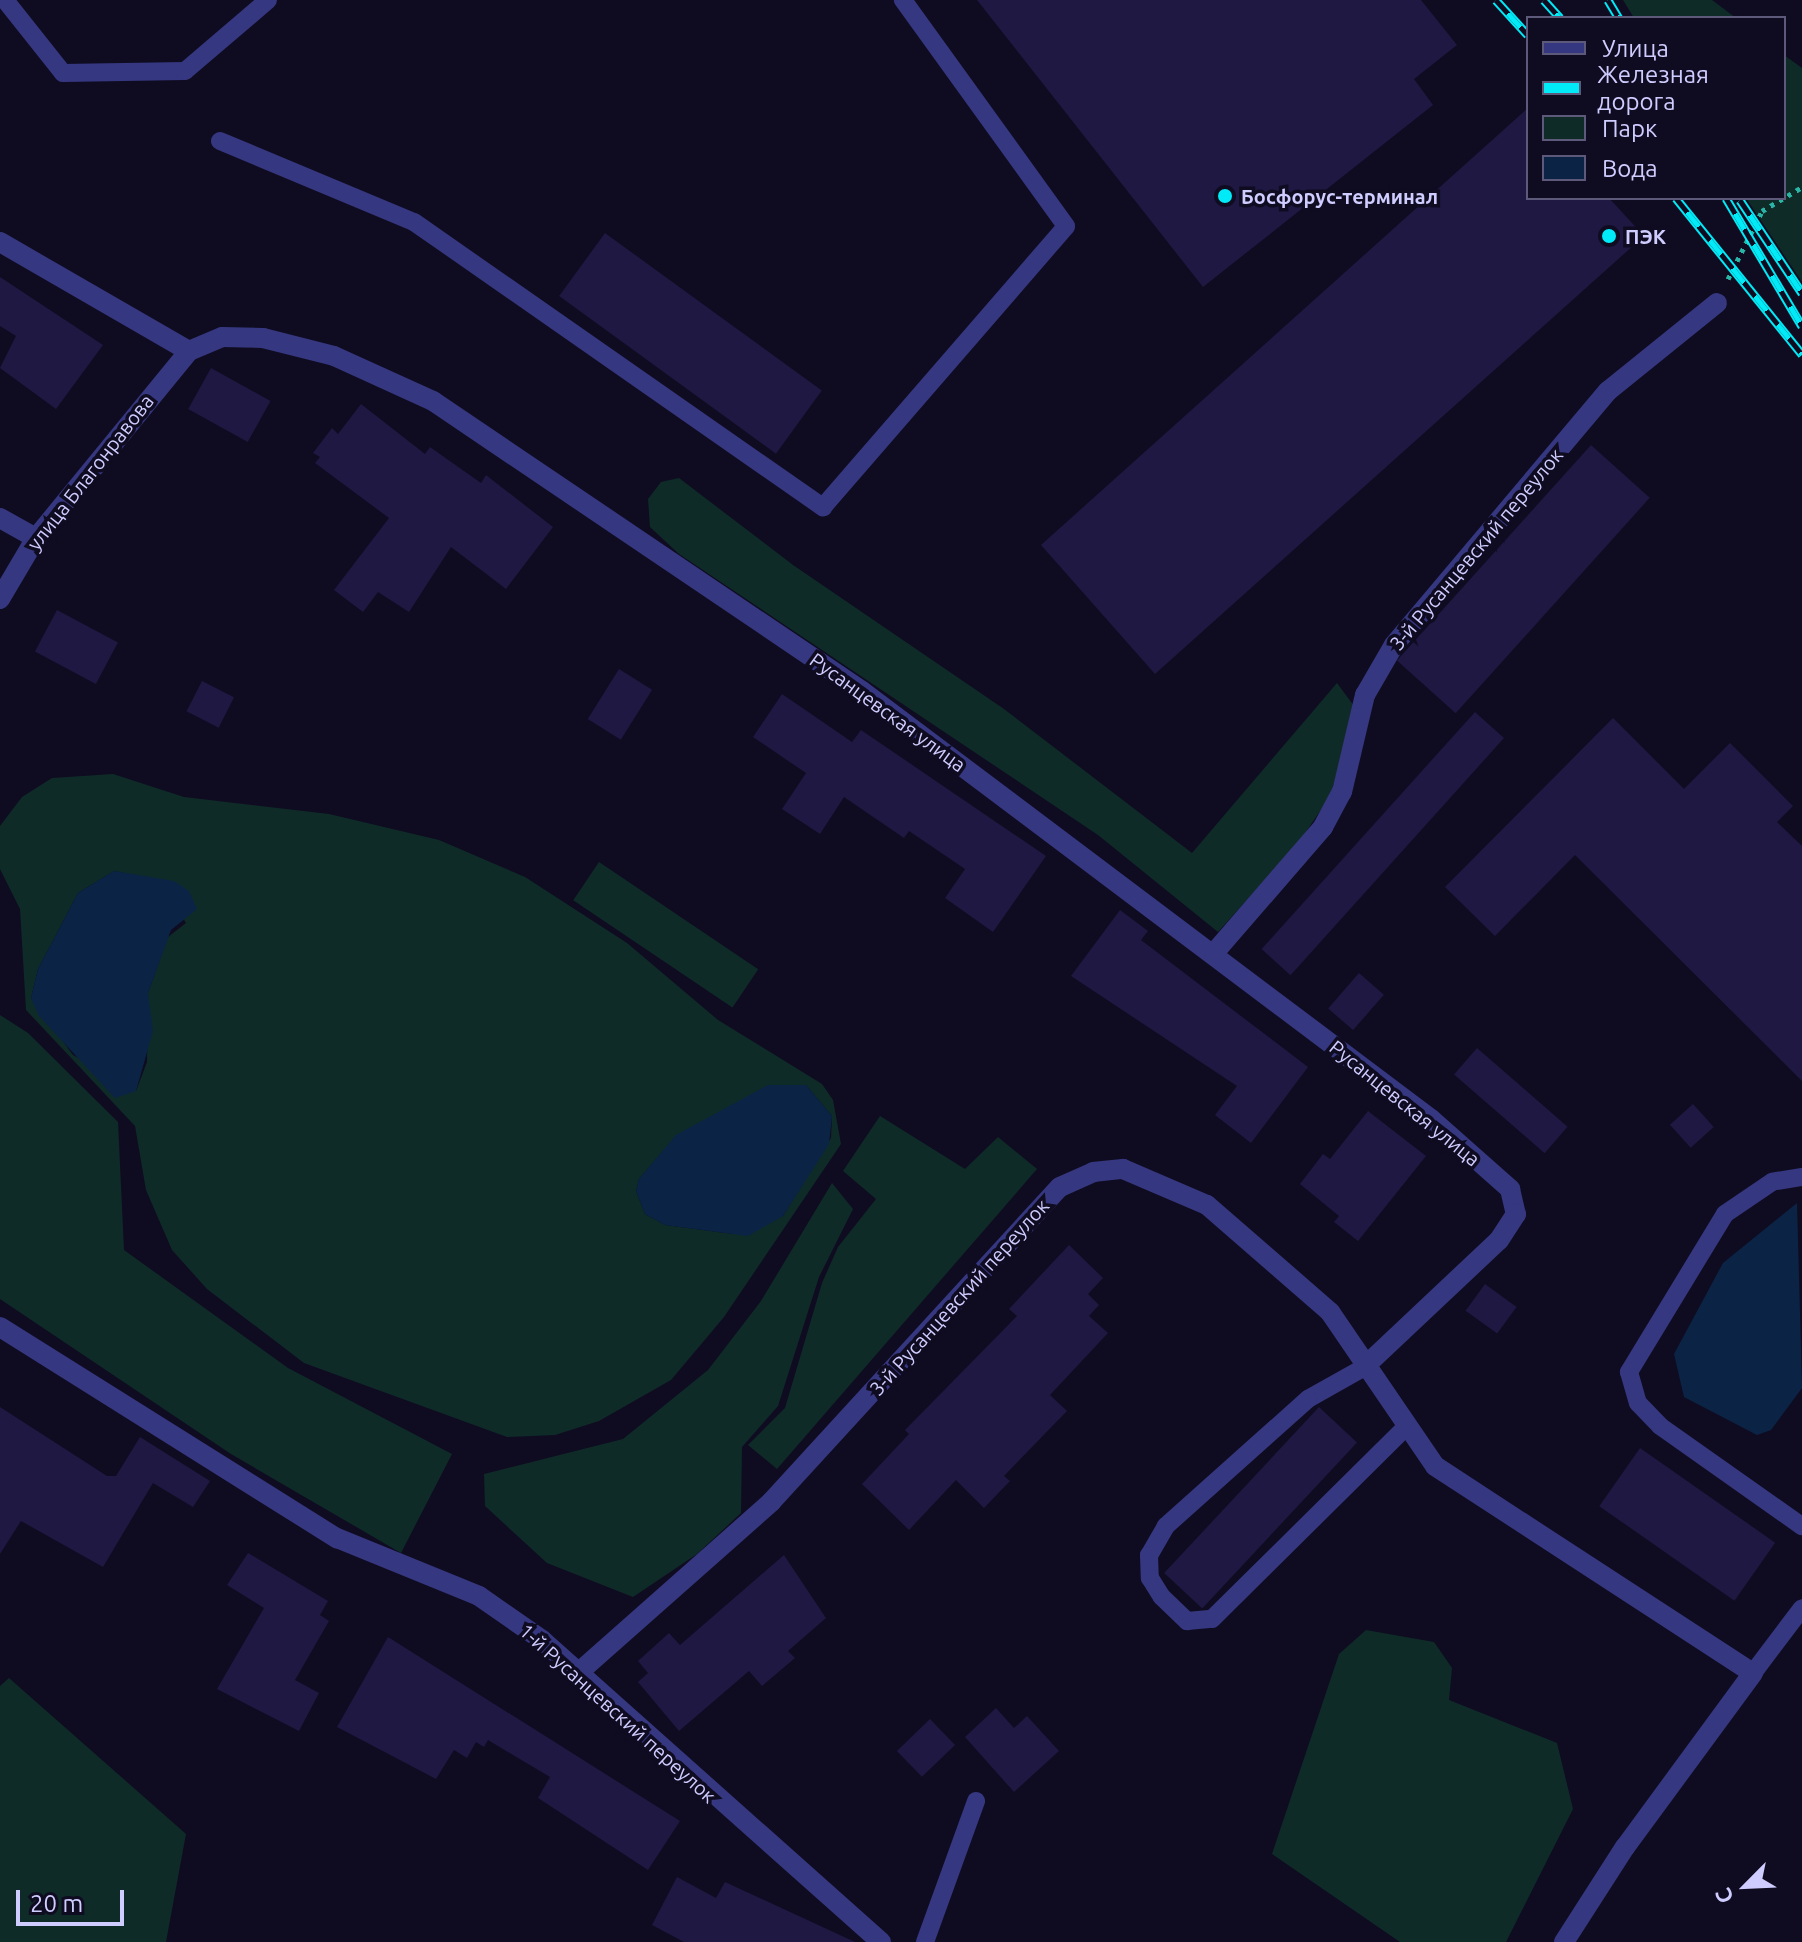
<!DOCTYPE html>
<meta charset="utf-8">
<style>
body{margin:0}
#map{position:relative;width:1802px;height:1942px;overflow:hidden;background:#0f0c21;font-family:Ubuntu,sans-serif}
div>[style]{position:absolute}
.green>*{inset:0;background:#0f2b28;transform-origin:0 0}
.water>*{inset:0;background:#0b2446}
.building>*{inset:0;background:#1e1842;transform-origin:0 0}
.path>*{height:5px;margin-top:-2.5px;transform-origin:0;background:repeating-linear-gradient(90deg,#2ab4a5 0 4px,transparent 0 10px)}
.lane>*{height:18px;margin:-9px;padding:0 9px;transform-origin:9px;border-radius:9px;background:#363781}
.street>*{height:20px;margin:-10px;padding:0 10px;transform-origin:10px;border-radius:10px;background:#363781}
.rail>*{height:9px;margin-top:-4.5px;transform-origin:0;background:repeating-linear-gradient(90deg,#0f0c21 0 18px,#00ebf7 0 36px);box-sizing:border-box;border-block:2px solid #00ebf7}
.dots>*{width:22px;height:22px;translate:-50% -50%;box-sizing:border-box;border:4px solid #0f0c21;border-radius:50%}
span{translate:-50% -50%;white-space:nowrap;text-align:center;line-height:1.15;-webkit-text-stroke:7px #0f0c21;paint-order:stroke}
.poi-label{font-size:20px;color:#cfccff;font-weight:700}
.left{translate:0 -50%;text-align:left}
.street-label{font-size:20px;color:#cfccff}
.legend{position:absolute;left:1526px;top:16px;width:260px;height:184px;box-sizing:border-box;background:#0f0c21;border:2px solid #5c597a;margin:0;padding:10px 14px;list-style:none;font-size:24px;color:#cfccff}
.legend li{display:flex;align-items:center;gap:16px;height:40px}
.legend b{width:40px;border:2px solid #5c597a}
.north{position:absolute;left:1706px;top:1846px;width:80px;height:80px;-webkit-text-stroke:6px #0f0c21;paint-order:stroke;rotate:246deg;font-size:22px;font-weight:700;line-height:32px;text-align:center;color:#cfccff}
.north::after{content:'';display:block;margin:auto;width:28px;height:36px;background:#cfccff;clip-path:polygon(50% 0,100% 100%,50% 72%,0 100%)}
.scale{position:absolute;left:16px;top:1890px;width:108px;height:36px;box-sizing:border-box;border:4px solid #cfccff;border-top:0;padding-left:10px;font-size:24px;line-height:28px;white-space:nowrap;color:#cfccff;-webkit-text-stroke:6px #0f0c21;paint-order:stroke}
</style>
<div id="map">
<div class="green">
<i style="clip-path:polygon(1623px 0,1712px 0,1736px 18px,1634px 18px)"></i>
<i style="clip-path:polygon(1784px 55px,1802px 68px,1802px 282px,1746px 198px,1784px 198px)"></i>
<i style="clip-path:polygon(679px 478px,793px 565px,1004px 709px,1192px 853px,1337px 683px,1354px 706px,1331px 795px,1299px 842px,1218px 932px,1098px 835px,679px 554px,650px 527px,648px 499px,661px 482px)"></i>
<i style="clip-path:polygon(evenodd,113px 774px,184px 797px,329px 814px,439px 840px,525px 877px,627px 943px,718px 1020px,822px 1084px,833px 1100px,841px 1144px,724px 1317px,671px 1380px,599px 1421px,555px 1435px,507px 1437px,304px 1363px,207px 1289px,172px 1250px,146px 1190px,135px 1126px,26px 1010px,20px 909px,0 869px,0 826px,22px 797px,52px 778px,113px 774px,114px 871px,157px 879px,186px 923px,168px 937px,148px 993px,147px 1062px,136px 1091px,73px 1055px,31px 998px,38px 969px,78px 893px,114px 871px,113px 774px,806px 1085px,832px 1116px,831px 1138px,783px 1216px,733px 1234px,665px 1225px,645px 1214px,636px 1191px,639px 1179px,676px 1136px,738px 1102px,806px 1085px)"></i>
<i style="left:599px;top:862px;width:192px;height:46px;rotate:34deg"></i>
<i style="clip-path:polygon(0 1015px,28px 1033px,118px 1122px,124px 1250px,288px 1368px,452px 1454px,401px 1553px,231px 1454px,0 1299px)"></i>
<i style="clip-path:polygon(880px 1116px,965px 1169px,998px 1137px,1037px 1169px,777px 1469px,748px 1445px,785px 1408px,822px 1283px,838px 1247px,876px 1199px,843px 1171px)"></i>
<i style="clip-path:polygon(832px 1183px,853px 1209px,819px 1277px,778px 1406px,742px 1447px,741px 1513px,697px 1554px,633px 1597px,547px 1563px,485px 1506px,484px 1474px,623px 1439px,708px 1370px,761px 1301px)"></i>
<i style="clip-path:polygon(1366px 1630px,1434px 1642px,1452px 1668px,1449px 1700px,1557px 1743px,1573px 1809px,1506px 1942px,1400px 1942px,1272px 1854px,1339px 1654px)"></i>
<i style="clip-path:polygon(9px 1678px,186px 1834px,166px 1942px,0 1942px,0 1686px)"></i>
</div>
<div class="water">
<i style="clip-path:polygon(114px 871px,174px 881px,189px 891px,197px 909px,171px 930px,148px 993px,153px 1031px,136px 1091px,115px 1098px,39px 1016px,31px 998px,38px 969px,78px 893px)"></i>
<i style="clip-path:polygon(768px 1085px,806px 1085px,832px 1116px,829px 1144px,783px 1216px,748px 1236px,665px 1225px,645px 1214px,636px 1191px,639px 1179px,676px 1135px)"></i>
<i style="clip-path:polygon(1797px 1203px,1802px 1388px,1771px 1430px,1757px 1435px,1684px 1397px,1674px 1354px,1723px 1263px)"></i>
</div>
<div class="building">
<i style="clip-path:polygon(977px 0,1421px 0,1457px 45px,1414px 79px,1433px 105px,1203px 287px)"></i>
<i style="clip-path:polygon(1528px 108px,1528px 198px,1609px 198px,1644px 236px,1155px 674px,1041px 545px)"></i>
<i style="left:605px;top:233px;width:268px;height:78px;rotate:36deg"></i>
<i style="clip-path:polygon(0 277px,103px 345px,56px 409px,0 368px,16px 336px,0 326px)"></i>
<i style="left:211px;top:368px;width:68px;height:47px;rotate:29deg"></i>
<i style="clip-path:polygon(361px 404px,425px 454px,430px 447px,481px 483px,486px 475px,553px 527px,506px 589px,451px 547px,409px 612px,378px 592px,363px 612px,334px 590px,389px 518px,315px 463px,320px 457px,313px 453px,332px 428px,338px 434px)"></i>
<i style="left:1591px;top:445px;width:79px;height:290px;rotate:42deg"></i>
<i style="left:57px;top:610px;width:69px;height:47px;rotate:28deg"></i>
<i style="left:619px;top:669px;width:39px;height:59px;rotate:32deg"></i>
<i style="left:202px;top:681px;width:36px;height:34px;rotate:27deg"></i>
<i style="clip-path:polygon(782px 694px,852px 742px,861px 730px,1046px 856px,993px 932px,945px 898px,965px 869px,909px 831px,904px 838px,844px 797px,820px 834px,782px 809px,806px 773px,753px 737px)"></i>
<i style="left:1475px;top:712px;width:39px;height:319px;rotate:42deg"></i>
<i style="clip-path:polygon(1613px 718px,1684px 789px,1730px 743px,1793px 806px,1777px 822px,1802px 846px,1802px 1081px,1575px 855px,1495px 936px,1445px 887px)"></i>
<i style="clip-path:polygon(1120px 910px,1148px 931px,1141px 940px,1308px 1067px,1251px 1143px,1215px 1115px,1237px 1086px,1071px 976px)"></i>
<i style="left:1359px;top:973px;width:33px;height:47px;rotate:41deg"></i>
<i style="left:1477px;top:1048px;width:120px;height:35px;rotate:41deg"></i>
<i style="left:1693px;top:1104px;width:31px;height:31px;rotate:48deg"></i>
<i style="clip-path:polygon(1368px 1111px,1426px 1156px,1358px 1241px,1334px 1222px,1339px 1216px,1300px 1184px,1323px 1154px,1330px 1159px)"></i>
<i style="clip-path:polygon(1069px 1245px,1103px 1278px,1088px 1294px,1099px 1305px,1089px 1316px,1108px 1333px,1050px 1395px,1067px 1411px,1004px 1476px,1010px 1481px,984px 1508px,956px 1480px,909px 1530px,862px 1484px,909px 1434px,905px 1430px,1017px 1316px,1009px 1309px)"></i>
<i style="left:1485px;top:1284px;width:39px;height:33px;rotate:36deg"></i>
<i style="clip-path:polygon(0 1407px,107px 1476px,116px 1476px,140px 1437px,210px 1481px,193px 1507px,153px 1483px,103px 1567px,21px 1521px,0 1554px)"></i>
<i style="left:1319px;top:1407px;width:52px;height:227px;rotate:43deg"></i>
<i style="left:1640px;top:1448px;width:165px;height:71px;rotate:35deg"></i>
<i style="clip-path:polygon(248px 1553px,328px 1601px,320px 1615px,329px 1621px,295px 1680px,319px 1693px,299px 1731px,217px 1689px,264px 1608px,227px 1585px)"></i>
<i style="clip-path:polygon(784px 1555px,826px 1618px,788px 1651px,795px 1658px,762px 1686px,749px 1671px,679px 1731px,638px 1682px,648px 1673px,638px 1661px,669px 1633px,680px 1645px)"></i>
<i style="clip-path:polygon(388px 1637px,680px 1821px,648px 1870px,538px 1798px,550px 1777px,488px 1740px,484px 1747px,476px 1742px,467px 1758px,454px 1750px,436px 1779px,337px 1727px)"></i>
<i style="clip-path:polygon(996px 1708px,1014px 1728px,1027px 1716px,1059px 1751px,1014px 1792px,965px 1737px)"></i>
<i style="left:930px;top:1719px;width:36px;height:46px;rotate:46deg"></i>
<i style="clip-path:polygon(677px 1877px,716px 1898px,725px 1882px,855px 1942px,684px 1942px,652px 1925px)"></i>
</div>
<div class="path">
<i style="left:1728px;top:279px;width:76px;rotate:-63.4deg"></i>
<i style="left:1762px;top:211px;width:47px;rotate:-31deg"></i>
</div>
<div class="lane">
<i style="left:5px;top:0;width:93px;rotate:51.5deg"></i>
<i style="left:63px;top:73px;width:122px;rotate:-0.9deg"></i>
<i style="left:185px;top:71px;width:109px;rotate:-40.5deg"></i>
<i style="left:220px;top:141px;width:210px;rotate:22.7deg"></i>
<i style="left:414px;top:222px;width:499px;rotate:34.9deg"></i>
<i style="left:823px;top:507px;width:371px;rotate:-49.1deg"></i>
<i style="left:1066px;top:226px;width:279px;rotate:-125.8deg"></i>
<i style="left:1802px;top:1177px;width:30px;rotate:171deg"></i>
<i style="left:1772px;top:1182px;width:57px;rotate:145.8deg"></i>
<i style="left:1725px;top:1214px;width:185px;rotate:121.3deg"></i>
<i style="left:1629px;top:1372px;width:32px;rotate:74deg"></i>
<i style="left:1638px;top:1403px;width:32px;rotate:46deg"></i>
<i style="left:1660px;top:1426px;width:174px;rotate:35.2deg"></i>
<i style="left:1363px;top:1368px;width:63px;rotate:150.6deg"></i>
<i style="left:1308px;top:1399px;width:191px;rotate:138.2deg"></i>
<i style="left:1166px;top:1526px;width:34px;rotate:120deg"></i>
<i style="left:1149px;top:1555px;width:23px;rotate:88deg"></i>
<i style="left:1150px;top:1578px;width:22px;rotate:58deg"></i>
<i style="left:1162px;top:1597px;width:35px;rotate:44deg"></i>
<i style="left:1187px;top:1621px;width:25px;rotate:-5deg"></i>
<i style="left:1212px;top:1619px;width:273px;rotate:-44.7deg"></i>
<i style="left:1753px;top:1673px;width:81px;rotate:-53deg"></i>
<i style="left:925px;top:1942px;width:150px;rotate:-70.1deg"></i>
</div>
<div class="street">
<i style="left:0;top:242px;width:218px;rotate:30deg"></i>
<i style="left:0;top:518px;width:41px;rotate:29.1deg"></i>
<i style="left:0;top:599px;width:71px;rotate:-59.5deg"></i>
<i style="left:36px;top:538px;width:242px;rotate:-50.7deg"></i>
<i style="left:189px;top:351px;width:36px;rotate:-23deg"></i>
<i style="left:222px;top:337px;width:41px;rotate:1.4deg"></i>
<i style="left:263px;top:338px;width:73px;rotate:14.2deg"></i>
<i style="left:334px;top:356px;width:109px;rotate:24.4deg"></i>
<i style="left:433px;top:401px;width:518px;rotate:34.06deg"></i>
<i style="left:862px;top:691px;width:712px;rotate:36.95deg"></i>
<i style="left:1431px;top:1119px;width:106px;rotate:41.5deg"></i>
<i style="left:1510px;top:1189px;width:26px;rotate:77deg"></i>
<i style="left:1516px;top:1214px;width:31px;rotate:123deg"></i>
<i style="left:1499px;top:1240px;width:187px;rotate:136.7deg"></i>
<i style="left:1214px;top:953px;width:167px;rotate:-49.1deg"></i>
<i style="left:1323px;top:827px;width:40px;rotate:-62deg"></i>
<i style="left:1342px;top:792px;width:100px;rotate:-76.7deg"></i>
<i style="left:1365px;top:695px;width:58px;rotate:-59.9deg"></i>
<i style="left:1394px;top:645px;width:332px;rotate:-49.9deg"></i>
<i style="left:1608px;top:391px;width:140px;rotate:-38.9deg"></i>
<i style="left:0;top:1327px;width:398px;rotate:32.1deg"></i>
<i style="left:337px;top:1538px;width:153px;rotate:22.2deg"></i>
<i style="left:479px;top:1596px;width:77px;rotate:34.9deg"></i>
<i style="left:542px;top:1640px;width:454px;rotate:41.7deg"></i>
<i style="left:578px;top:1673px;width:258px;rotate:-41.5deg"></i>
<i style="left:771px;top:1502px;width:427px;rotate:-47.5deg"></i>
<i style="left:1060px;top:1187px;width:36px;rotate:-24deg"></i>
<i style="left:1093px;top:1172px;width:30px;rotate:-6deg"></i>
<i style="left:1123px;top:1169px;width:91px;rotate:23.2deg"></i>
<i style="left:1207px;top:1205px;width:163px;rotate:41deg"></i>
<i style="left:1330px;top:1312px;width:186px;rotate:55.7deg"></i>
<i style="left:1435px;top:1466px;width:379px;rotate:33.1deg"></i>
<i style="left:1753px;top:1673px;width:216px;rotate:126.3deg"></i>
<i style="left:1625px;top:1847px;width:113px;rotate:122.7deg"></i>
</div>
<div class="rail">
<i style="left:1496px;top:0;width:47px;rotate:47.6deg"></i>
<i style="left:1544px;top:0;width:24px;rotate:48deg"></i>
<i style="left:1608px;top:0;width:21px;rotate:59deg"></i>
<i style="left:1676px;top:198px;width:201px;rotate:51.1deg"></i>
<i style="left:1726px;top:198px;width:149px;rotate:59.3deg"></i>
<i style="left:1740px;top:200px;width:112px;rotate:56.3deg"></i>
</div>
<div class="dots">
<i style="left:1225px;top:196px;background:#00ebf7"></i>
<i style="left:1609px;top:236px;background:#00ebf7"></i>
</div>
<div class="poi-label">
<span class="left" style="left:1241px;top:196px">Босфорус-терминал</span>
<span class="left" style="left:1625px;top:236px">ПЭК</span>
</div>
<div class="street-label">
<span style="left:90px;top:472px;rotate:-52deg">улица Благонравова</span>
<span style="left:1476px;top:549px;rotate:-50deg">3-й Русанцевский переулок</span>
<span style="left:888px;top:712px;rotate:36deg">Русанцевская улица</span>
<span style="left:1405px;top:1103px;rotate:39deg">Русанцевская улица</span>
<span style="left:959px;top:1297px;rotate:-48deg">3-й Русанцевский переулок</span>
<span style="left:618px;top:1713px;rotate:42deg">1-й Русанцевский переулок</span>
</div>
<ul class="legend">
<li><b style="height:10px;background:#363781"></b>Улица</li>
<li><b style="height:10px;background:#00ebf7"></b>Железная дорога</li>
<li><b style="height:22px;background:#0f2b28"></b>Парк</li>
<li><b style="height:22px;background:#0b2446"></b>Вода</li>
</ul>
<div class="north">С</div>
<div class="scale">20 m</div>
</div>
